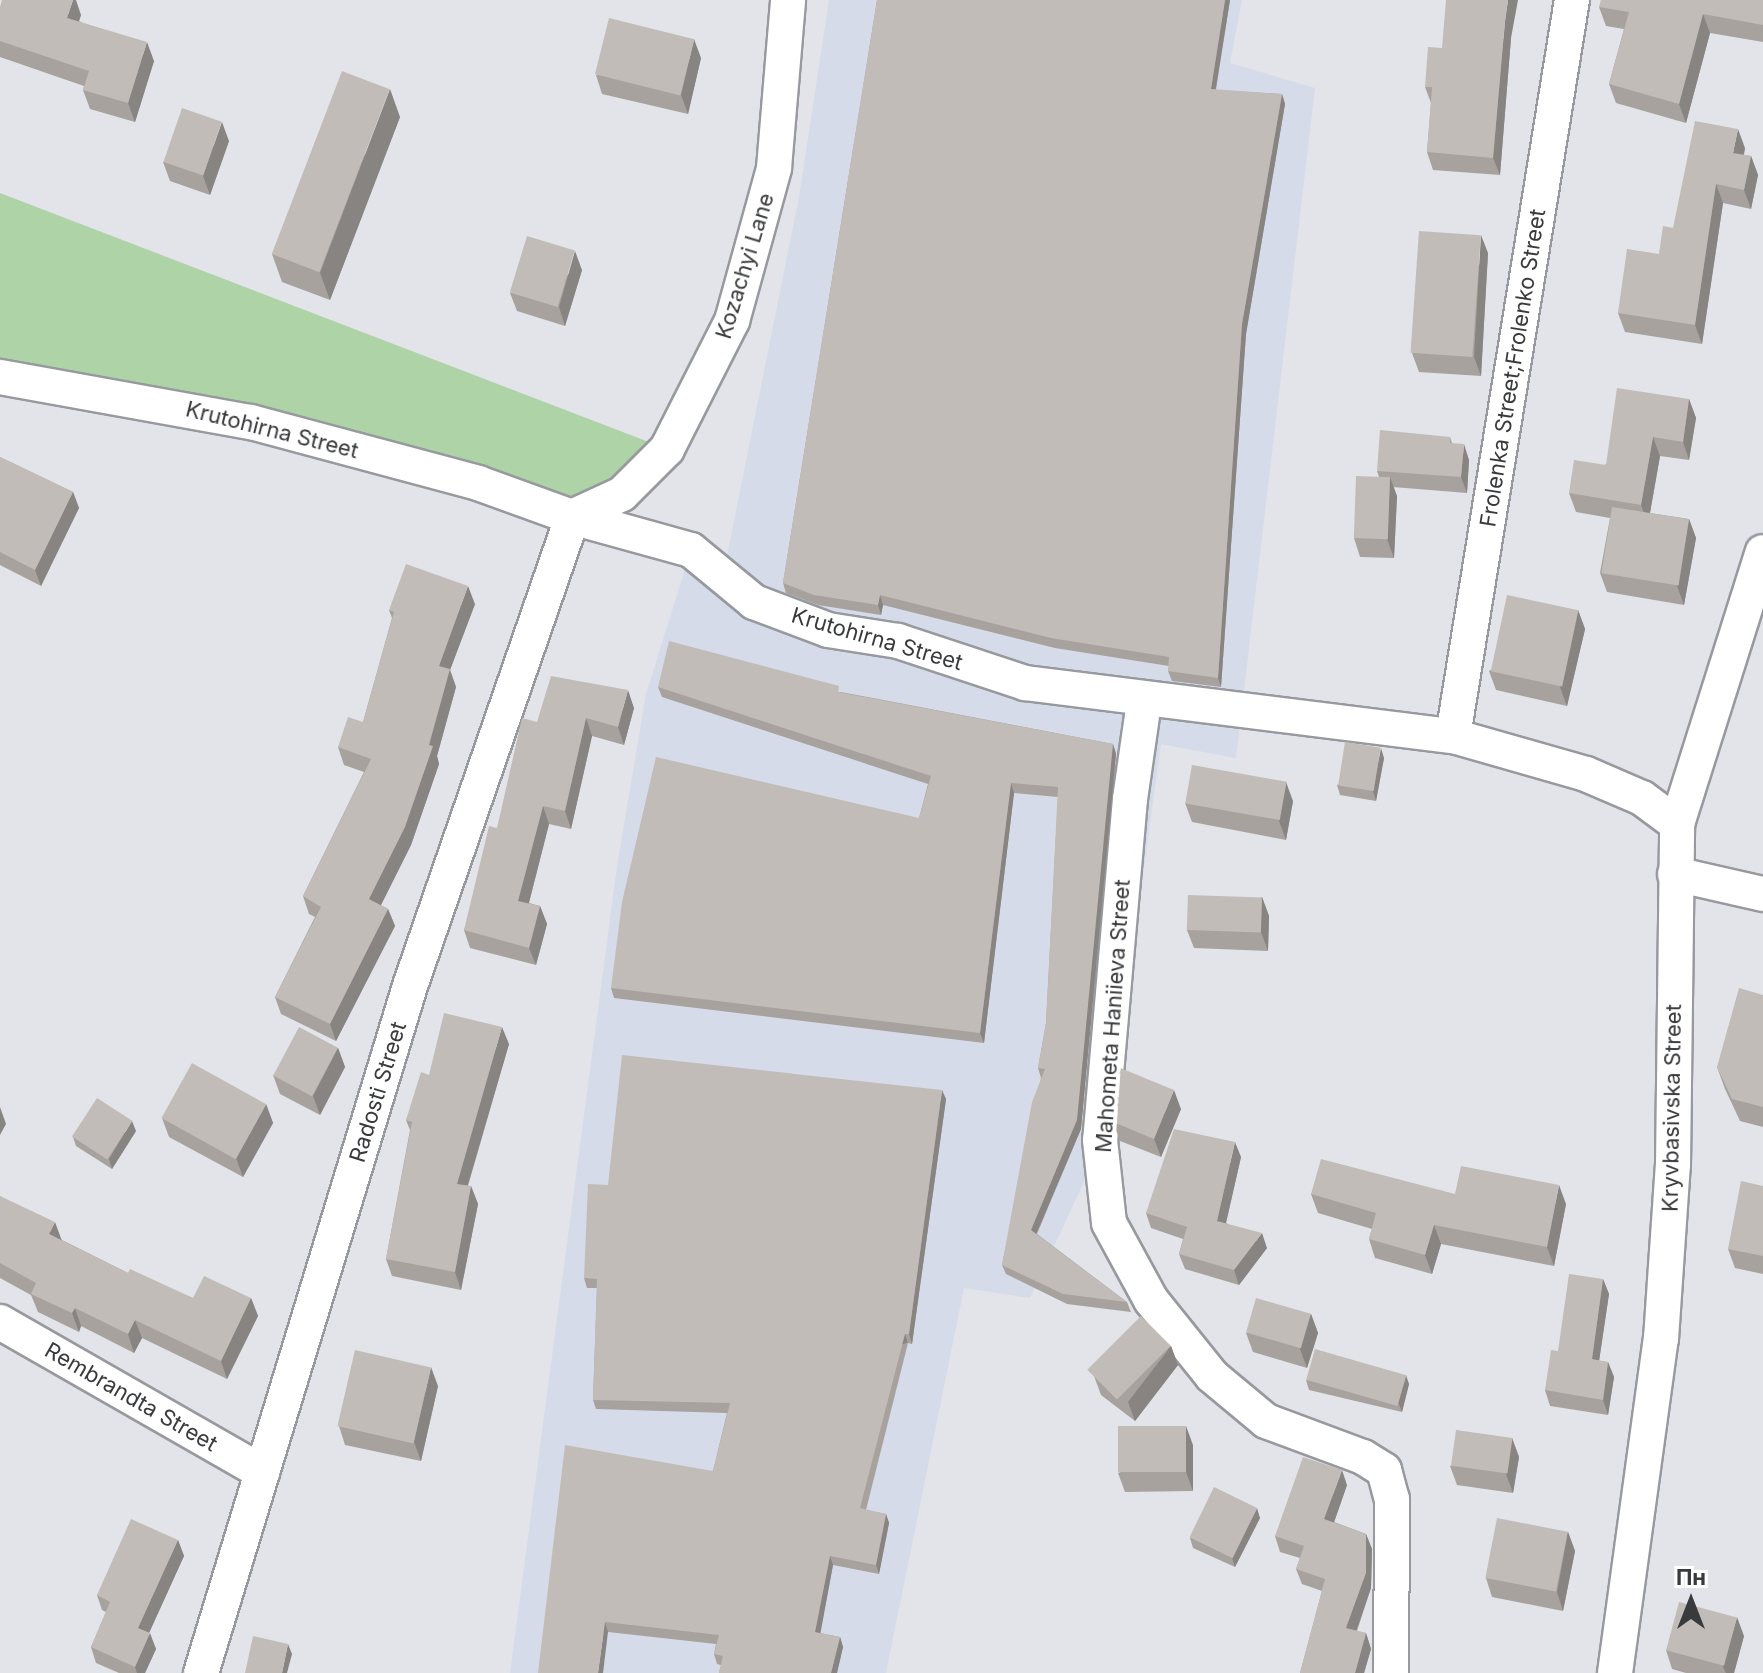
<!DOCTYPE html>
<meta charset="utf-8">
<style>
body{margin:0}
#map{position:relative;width:1763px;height:1673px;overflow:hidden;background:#e2e4ea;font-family:Inter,sans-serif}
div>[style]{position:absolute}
.built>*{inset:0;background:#d5dbe8}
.green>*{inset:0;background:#add3a7}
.roads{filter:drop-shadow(2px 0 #97999f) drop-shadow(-2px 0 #97999f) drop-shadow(0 2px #97999f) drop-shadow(0 -2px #97999f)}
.street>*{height:34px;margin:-17px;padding:0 17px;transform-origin:17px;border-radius:17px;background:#fff}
.wall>*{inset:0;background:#a7a29e}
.shaded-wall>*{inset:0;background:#888481;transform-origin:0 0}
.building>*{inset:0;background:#c2bcb8;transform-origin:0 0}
span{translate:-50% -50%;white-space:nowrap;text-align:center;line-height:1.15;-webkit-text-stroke:8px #fff;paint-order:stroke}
.street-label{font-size:22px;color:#393a3c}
.north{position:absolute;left:1651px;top:1561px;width:80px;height:80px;-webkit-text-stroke:6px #fff;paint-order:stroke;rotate:0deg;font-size:22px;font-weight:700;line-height:32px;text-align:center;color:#393a3c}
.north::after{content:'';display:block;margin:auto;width:28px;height:36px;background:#393a3c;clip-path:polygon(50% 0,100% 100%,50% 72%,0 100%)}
</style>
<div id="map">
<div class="built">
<i style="clip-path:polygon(829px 0,1242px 0,1230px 63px,1315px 88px,1236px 758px,1161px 744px,1108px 1130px,1030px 1298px,964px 1288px,886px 1673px,510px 1673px,617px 866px,646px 694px,691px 550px,724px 571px,799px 197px)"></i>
</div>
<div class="green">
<i style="clip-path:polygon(0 193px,667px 449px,572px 517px,0 377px)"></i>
</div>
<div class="roads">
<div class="street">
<i style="left:0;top:377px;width:255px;rotate:10.2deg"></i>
<i style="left:251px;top:422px;width:235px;rotate:15deg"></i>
<i style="left:478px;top:483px;width:100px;rotate:19.9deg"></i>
<i style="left:572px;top:517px;width:123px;rotate:15.5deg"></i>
<i style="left:691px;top:550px;width:82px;rotate:39.5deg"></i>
<i style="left:754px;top:602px;width:79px;rotate:20.7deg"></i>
<i style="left:828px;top:630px;width:71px;rotate:8.9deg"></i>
<i style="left:898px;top:641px;width:134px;rotate:18.3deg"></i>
<i style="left:1025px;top:683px;width:431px;rotate:7.1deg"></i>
<i style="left:1453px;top:736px;width:138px;rotate:15.9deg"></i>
<i style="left:1586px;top:774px;width:61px;rotate:23.2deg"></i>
<i style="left:1642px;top:798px;width:44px;rotate:36.6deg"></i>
<i style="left:1144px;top:702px;width:98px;rotate:98.2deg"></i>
<i style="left:1130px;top:799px;width:342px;rotate:95deg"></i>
<i style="left:1100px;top:1140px;width:83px;rotate:83.8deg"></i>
<i style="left:1109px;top:1223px;width:88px;rotate:61.4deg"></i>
<i style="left:1151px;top:1300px;width:97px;rotate:51.2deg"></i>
<i style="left:1212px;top:1376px;width:70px;rotate:39.8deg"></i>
<i style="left:1266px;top:1421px;width:103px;rotate:20.4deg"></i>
<i style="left:1363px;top:1457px;width:25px;rotate:32deg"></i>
<i style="left:1384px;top:1470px;width:30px;rotate:75deg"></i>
<i style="left:1392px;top:1499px;width:174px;rotate:90.3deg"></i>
<i style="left:1453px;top:736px;width:746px;rotate:-80.82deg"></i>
<i style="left:1675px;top:874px;width:90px;rotate:12.8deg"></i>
<i style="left:0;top:1322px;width:302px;rotate:29.8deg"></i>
<i style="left:201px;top:1673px;width:718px;rotate:-73.08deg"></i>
<i style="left:410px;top:986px;width:496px;rotate:-70.9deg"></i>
<i style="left:572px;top:517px;width:55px;rotate:-24.7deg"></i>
<i style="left:622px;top:494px;width:64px;rotate:-45deg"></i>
<i style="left:667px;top:449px;width:144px;rotate:-63.1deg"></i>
<i style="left:732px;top:321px;width:159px;rotate:-74.6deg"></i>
<i style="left:774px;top:168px;width:169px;rotate:-85.2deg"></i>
<i style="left:1615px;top:1673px;width:337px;rotate:-82.2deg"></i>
<i style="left:1661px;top:1339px;width:174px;rotate:-86.1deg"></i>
<i style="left:1673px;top:1165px;width:341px;rotate:-89.3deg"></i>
<i style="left:1677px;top:824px;width:285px;rotate:-72.5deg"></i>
</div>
</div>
<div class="wall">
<i style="clip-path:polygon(877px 0,1230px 0,1216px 90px,1282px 94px,1285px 104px,1246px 334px,1221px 687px,1172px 681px,1168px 671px,1169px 666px,1055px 648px,883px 605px,881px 615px,818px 605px,786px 593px,783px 583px)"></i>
<i style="clip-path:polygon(1763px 0,1763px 42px,1710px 33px,1686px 123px,1616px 103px,1609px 84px,1624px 29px,1606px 26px,1599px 7px)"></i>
<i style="clip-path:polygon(0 7px,81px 15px,79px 21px,154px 61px,135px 122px,90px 109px,83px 90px,84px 86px,0 57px)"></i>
<i style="clip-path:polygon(1511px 38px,1500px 175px,1433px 170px,1427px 152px,1431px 103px,1425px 87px,1442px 48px)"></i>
<i style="clip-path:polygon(701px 58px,688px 114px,602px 94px,596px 75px)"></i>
<i style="clip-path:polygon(400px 117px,330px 300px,282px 282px,272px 254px)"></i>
<i style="clip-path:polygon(229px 141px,210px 195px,170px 181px,163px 162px)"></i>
<i style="clip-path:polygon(1745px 148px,1744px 155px,1751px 156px,1758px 175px,1751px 209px,1723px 203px,1702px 344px,1625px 332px,1618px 313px,1659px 254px,1673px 228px)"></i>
<i style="clip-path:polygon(1488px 253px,1481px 376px,1419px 372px,1412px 353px)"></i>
<i style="clip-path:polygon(582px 270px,565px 326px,517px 311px,510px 293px)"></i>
<i style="clip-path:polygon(1689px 399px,1696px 418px,1689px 460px,1660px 456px,1650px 513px,1689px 519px,1696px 538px,1684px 605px,1607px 592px,1600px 573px,1610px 518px,1576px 512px,1569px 493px)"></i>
<i style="clip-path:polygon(1450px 437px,1452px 443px,1469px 460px,1467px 493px,1393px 487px,1397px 496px,1394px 558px,1360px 557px,1354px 538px,1379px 477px,1377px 471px)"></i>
<i style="clip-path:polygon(0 457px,73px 492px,79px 508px,41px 586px,0 565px)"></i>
<i style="clip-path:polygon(475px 604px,450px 670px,456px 687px,437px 756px,439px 764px,411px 845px,381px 905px,388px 909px,395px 926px,336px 1041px,281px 1014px,275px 997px,315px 917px,309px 914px,303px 896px,364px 772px,344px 765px,338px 747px,363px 722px,392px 618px,389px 610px)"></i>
<i style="clip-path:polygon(1578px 610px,1585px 629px,1567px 706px,1496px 690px,1489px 671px)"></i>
<i style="clip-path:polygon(658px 687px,841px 692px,1113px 744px,1116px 754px,1081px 1129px,1037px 1234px,1127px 1302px,1131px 1312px,1067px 1304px,1006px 1274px,1002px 1265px,1041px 1078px,1038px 1068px,1046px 1023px,1058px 797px,1014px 793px,984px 1043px,614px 998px,611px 988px,919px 818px,928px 784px,662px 697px)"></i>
<i style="clip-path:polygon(634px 708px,624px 745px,592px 736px,571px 829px,549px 824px,529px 903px,540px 906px,547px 924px,536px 965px,470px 948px,464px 930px,537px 722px)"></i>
<i style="clip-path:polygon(1384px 758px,1376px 801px,1340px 795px,1337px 785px)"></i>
<i style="clip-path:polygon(1293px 801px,1286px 840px,1192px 822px,1185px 803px)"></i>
<i style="clip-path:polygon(1262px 897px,1269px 916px,1268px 951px,1194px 948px,1187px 930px)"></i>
<i style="clip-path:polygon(1763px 995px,1763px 1127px,1740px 1121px,1725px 1089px,1717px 1067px)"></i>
<i style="clip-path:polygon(509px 1044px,468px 1186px,471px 1186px,478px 1204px,461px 1290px,392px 1276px,386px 1259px,410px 1130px,406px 1120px,429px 1075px)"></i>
<i style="clip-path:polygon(338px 1048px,345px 1067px,320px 1115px,280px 1094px,273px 1075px)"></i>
<i style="clip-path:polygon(946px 1099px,912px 1344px,908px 1343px,866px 1510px,886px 1514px,889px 1523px,879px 1574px,833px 1565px,820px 1633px,840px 1637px,843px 1647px,837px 1673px,719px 1673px,721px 1665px,717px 1664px,714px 1654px,716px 1644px,608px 1632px,538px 1673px,713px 1471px,727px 1413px,596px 1409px,593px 1400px,597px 1288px,587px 1288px,584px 1278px,608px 1185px)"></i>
<i style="clip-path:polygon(266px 1104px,273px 1123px,243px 1177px,169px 1137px,162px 1118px)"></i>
<i style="clip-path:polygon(1181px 1109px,1161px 1157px,1120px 1141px,1113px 1122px)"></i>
<i style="clip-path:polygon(136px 1131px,112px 1169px,76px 1146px,73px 1137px)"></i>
<i style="clip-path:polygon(1241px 1157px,1226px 1223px,1267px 1248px,1239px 1285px,1185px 1269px,1179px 1254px,1183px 1239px,1151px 1228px,1146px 1213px)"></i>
<i style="clip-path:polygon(1763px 1186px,1763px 1274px,1735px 1268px,1728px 1249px)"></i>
<i style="clip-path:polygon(1311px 1194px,1455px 1194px,1566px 1204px,1554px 1266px,1441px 1244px,1432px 1274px,1375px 1258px,1369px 1239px,1372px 1229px,1318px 1213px)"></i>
<i style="clip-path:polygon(0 1196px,62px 1240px,128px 1273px,193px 1298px,251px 1298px,258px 1316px,227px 1379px,142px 1338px,134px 1353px,81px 1326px,79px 1332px,38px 1312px,31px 1295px,0 1278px)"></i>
<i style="clip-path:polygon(1603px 1279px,1609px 1294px,1599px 1361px,1608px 1362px,1614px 1377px,1608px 1415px,1550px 1406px,1545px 1390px,1558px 1351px)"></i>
<i style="clip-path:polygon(1311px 1314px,1318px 1333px,1307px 1368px,1253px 1352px,1246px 1333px)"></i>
<i style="clip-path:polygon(1171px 1346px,1178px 1365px,1135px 1421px,1101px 1395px,1094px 1376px)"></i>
<i style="clip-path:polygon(1306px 1380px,1409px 1384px,1402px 1412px,1309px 1390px)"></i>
<i style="clip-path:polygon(438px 1386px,421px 1461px,345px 1445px,339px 1426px)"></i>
<i style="clip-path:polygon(1512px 1438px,1519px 1457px,1513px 1493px,1457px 1485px,1450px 1466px)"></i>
<i style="clip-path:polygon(1193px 1445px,1193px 1491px,1125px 1492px,1118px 1473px)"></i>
<i style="clip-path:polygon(1347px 1485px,1334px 1522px,1366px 1534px,1372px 1549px,1371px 1588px,1357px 1631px,1366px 1633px,1371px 1649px,1364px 1673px,1300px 1673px,1322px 1591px,1302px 1584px,1296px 1569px,1300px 1558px,1280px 1552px,1275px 1536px)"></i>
<i style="clip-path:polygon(1260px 1518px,1235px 1567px,1193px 1548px,1190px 1538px)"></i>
<i style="clip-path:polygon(1568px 1532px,1575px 1551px,1563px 1611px,1492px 1597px,1486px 1578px)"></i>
<i style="clip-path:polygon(178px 1540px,184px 1556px,149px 1633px,156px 1649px,145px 1673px,119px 1673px,96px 1663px,91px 1647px,106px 1612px,102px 1610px,97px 1595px)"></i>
<i style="clip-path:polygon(1744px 1636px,1734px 1673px,1686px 1673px,1672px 1669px,1666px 1650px)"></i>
</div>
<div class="shaded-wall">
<i style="clip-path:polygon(73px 0,76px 0,81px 15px,74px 36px,67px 18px)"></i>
<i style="clip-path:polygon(1225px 0,1230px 0,1214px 99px,1211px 89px)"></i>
<i style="clip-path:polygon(1508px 0,1518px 0,1511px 38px,1500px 175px,1493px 158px,1505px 21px)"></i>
<i style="clip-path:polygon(1703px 14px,1710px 33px,1686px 123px,1679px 104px)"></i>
<i style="clip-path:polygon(694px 39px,701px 58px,688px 114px,681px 95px)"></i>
<i style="clip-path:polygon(147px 42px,154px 61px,135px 122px,128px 103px)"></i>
<i style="clip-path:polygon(390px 89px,400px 117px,330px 300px,320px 273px)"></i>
<i style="clip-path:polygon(1282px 94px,1285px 104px,1246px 334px,1221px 687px,1218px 678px,1242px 324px)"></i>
<i style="clip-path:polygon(222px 122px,229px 141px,210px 195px,203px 176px)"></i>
<i style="clip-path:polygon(1738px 129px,1745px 148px,1740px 172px,1733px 153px)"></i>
<i style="clip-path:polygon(1751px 156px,1758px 175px,1751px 209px,1744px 190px)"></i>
<i style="clip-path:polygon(1716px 184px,1723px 203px,1702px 344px,1695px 325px)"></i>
<i style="clip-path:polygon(1481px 235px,1488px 253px,1481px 376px,1474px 357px)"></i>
<i style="clip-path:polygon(575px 251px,582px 270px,565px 326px,559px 307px)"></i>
<i style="clip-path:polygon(1689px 399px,1696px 418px,1689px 460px,1683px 442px)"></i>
<i style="clip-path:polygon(1653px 437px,1660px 456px,1648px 524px,1641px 505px)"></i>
<i style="clip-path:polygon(1464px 444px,1469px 460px,1467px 493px,1461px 477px)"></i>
<i style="clip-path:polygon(1390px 477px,1397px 496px,1394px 558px,1387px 539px)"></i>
<i style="clip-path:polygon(73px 492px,79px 508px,41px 586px,35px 570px)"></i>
<i style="clip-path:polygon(1689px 519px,1696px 538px,1684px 605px,1677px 586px)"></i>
<i style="clip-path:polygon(468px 586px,475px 604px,450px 670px,456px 687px,437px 756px,439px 764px,411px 845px,375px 917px,369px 899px,429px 745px,439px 666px)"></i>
<i style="clip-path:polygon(880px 595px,883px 605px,881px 615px,878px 605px)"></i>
<i style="clip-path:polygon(1578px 610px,1585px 629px,1567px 706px,1560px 687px)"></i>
<i style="clip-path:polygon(628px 690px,634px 708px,624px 745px,618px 727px)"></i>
<i style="clip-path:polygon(586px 718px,592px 736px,571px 829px,565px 811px)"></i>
<i style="clip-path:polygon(1113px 744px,1116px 754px,1081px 1129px,1034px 1239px,1031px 1230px)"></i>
<i style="clip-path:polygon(1381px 748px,1384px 758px,1376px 801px,1373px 791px)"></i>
<i style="clip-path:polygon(1286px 782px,1293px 801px,1286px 840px,1279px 821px)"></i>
<i style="clip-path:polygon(1011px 783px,1014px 793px,984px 1043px,980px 1033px)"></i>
<i style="clip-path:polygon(543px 806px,549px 824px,525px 918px,518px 901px)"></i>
<i style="clip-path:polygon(1262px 897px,1269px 916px,1268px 951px,1261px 932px)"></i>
<i style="clip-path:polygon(540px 906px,547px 924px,536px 965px,529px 948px)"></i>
<i style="clip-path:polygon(388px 909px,395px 926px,336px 1041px,330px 1024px)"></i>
<i style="clip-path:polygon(502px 1027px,509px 1044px,463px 1201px,457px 1184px)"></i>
<i style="clip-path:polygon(338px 1048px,345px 1067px,320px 1115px,313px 1096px)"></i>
<i style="clip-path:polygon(942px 1090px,946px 1099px,912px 1344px,909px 1334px)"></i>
<i style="clip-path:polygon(1174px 1090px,1181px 1109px,1161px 1157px,1154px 1139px)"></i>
<i style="clip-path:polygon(266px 1104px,273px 1123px,243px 1177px,236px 1158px)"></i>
<i style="clip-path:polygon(0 1107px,6px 1124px,0 1135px)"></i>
<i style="clip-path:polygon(132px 1121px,136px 1131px,112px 1169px,109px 1159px)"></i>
<i style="clip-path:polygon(1235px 1142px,1241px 1157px,1223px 1236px,1217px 1221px)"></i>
<i style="clip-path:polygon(1559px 1185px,1566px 1204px,1554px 1266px,1547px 1247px)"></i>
<i style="clip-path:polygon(471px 1186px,478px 1204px,461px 1290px,455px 1272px)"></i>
<i style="clip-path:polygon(55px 1222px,62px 1241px,49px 1234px)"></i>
<i style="clip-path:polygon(1434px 1225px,1441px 1244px,1432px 1274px,1425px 1255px)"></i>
<i style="clip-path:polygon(1262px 1233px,1267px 1248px,1239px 1285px,1234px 1270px)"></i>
<i style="clip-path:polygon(1603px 1279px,1609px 1294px,1597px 1375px,1592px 1359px)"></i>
<i style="clip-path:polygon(251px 1298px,258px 1316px,227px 1379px,221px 1361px)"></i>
<i style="clip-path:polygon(75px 1308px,81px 1326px,79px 1332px,72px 1313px)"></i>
<i style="clip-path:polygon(1311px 1314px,1318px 1333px,1307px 1368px,1300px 1349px)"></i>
<i style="clip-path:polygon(135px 1320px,142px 1338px,134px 1353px,128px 1334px)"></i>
<i style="left:905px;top:1334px;width:9px;height:180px;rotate:72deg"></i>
<i style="clip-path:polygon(1171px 1346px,1178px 1365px,1135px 1421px,1128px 1402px)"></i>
<i style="clip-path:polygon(1608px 1362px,1614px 1377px,1608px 1415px,1603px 1400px)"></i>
<i style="clip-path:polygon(431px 1367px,438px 1386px,421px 1461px,414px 1442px)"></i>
<i style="clip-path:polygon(1406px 1375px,1409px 1384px,1402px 1412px,1398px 1402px)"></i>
<i style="clip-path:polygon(1186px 1426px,1193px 1445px,1193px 1491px,1186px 1472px)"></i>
<i style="clip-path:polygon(1512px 1438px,1519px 1457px,1513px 1493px,1506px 1474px)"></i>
<i style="clip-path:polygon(1342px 1470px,1347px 1485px,1330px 1534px,1324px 1519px)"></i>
<i style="clip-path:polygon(1257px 1508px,1260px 1518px,1235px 1567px,1232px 1558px)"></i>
<i style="clip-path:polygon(886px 1514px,889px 1523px,879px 1574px,876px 1565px)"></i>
<i style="clip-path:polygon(1568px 1532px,1575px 1551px,1563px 1611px,1557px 1592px)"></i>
<i style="clip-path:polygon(1366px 1534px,1372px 1549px,1371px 1588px,1352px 1643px,1346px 1628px)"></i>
<i style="clip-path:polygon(178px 1540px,184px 1556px,144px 1644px,138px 1628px)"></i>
<i style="clip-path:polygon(830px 1556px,833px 1565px,819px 1641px,815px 1632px)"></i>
<i style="clip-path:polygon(1737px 1617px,1744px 1636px,1734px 1673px,1726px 1673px,1723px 1667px)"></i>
<i style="clip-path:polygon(605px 1622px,608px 1632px,603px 1673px,598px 1673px)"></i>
<i style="clip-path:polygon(150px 1633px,156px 1649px,145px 1673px,137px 1673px,135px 1667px)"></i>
<i style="clip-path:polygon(1366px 1633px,1371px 1649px,1364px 1673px,1355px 1673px)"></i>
<i style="clip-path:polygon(840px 1637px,843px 1647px,837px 1673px,831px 1673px)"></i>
<i style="clip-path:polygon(288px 1644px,292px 1654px,287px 1673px,282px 1673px)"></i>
</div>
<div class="building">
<i style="clip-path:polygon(2px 0,73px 0,67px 18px,147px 42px,128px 103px,83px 90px,89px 71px,0 41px,0 7px)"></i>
<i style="clip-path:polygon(877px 0,1225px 0,1211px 89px,1282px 94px,1242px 324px,1218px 678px,1168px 671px,1169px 657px,1051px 638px,880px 595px,878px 605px,814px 595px,783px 583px)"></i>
<i style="clip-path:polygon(1446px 0,1508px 0,1505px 21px,1493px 158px,1427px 152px,1432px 87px,1425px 87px,1428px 47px,1442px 48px)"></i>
<i style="clip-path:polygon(1601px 0,1763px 0,1763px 25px,1703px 14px,1679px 104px,1609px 84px,1629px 12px,1599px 7px)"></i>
<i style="left:609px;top:18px;width:88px;height:58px;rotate:14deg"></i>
<i style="left:342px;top:71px;width:51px;height:196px;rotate:21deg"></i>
<i style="left:182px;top:108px;width:42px;height:57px;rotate:19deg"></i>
<i style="clip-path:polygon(1695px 121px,1738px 129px,1733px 153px,1751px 156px,1744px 190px,1716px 184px,1695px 325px,1618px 313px,1627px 249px,1659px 254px,1663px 226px,1673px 228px)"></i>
<i style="left:1419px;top:231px;width:62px;height:122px;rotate:4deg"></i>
<i style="left:527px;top:236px;width:50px;height:59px;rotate:17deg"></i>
<i style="clip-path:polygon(1617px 388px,1689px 399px,1683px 442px,1653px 437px,1641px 505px,1569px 493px,1574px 460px,1606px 465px)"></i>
<i style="clip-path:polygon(1380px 430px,1450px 437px,1450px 443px,1464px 444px,1461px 477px,1377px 471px)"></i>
<i style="clip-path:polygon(0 457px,73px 492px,35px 570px,0 552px)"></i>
<i style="left:1356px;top:476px;width:34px;height:62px;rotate:2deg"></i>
<i style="left:1612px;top:507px;width:78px;height:67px;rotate:9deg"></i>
<i style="clip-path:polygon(406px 564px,468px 586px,439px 666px,450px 669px,429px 745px,433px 746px,405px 827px,369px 899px,388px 909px,330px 1024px,275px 997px,321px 907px,303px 896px,371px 759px,338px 747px,348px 717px,363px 722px,394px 612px,389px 610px)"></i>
<i style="left:1507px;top:595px;width:73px;height:78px;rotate:12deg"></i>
<i style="clip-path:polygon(669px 641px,839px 686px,838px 692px,1113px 744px,1077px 1120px,1031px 1230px,1127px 1302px,1063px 1294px,1002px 1265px,1032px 1102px,1045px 1069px,1038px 1068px,1046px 1023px,1058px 787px,1011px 783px,980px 1033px,611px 988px,622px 902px,656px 757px,919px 818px,931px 776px,658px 687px)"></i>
<i style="clip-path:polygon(551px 676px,628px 690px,618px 727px,586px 718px,565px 811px,543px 806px,518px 901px,540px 906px,529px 948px,464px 930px,489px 826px,497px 828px,522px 718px,537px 722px)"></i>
<i style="left:1345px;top:742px;width:36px;height:44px;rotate:9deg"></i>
<i style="left:1192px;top:765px;width:96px;height:39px;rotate:10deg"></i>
<i style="left:1188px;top:895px;width:74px;height:35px;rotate:2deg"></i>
<i style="clip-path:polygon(1739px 988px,1763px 995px,1763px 1107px,1732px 1099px,1717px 1067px)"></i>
<i style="clip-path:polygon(444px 1013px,502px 1027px,457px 1184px,471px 1186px,455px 1272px,386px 1259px,412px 1122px,406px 1120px,421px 1072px,429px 1075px)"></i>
<i style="left:299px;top:1027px;width:44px;height:55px;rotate:28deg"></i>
<i style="clip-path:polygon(622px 1055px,942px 1090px,909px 1334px,905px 1334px,860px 1508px,886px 1514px,876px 1565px,830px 1556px,815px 1632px,840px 1637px,831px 1673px,719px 1673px,723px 1656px,714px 1654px,719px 1635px,605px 1622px,598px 1673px,538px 1673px,565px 1445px,713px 1471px,730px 1403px,593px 1400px,597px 1279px,584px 1278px,588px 1184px,608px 1185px)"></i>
<i style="left:192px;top:1063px;width:85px;height:63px;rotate:29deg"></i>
<i style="clip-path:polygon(1118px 1067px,1174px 1090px,1154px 1139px,1113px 1122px)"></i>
<i style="left:97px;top:1098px;width:42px;height:46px;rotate:33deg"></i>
<i style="clip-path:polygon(1174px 1129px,1235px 1142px,1217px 1221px,1262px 1233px,1234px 1270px,1179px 1254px,1187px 1227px,1146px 1213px)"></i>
<i style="clip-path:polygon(1321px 1159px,1455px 1194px,1461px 1166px,1559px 1185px,1547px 1247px,1434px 1225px,1425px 1255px,1369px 1239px,1376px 1213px,1311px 1194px)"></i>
<i style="clip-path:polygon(1741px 1181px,1763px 1186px,1763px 1256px,1728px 1249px)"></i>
<i style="clip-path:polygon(0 1196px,55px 1222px,49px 1234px,128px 1273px,130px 1269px,193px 1298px,204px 1276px,251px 1298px,221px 1361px,135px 1320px,128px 1334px,75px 1308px,72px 1313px,31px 1294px,36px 1283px,0 1263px)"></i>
<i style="clip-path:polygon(1569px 1274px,1603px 1279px,1592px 1359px,1608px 1362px,1603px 1400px,1545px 1390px,1551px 1350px,1558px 1351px)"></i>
<i style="left:1256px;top:1298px;width:57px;height:36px;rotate:16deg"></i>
<i style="left:1141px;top:1316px;width:42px;height:76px;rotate:45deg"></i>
<i style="left:1315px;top:1349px;width:95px;height:32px;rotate:16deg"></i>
<i style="left:355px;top:1350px;width:78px;height:78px;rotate:13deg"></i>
<i style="left:1186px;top:1426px;width:46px;height:68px;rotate:90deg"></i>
<i style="left:1456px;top:1430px;width:57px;height:36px;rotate:8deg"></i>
<i style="clip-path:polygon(1303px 1457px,1342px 1470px,1324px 1519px,1366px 1534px,1366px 1573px,1346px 1628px,1366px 1633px,1355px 1673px,1300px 1673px,1325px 1579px,1296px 1569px,1304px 1546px,1275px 1536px)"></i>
<i style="left:1214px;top:1487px;width:48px;height:56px;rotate:26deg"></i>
<i style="left:1497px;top:1518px;width:72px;height:61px;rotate:11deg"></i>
<i style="clip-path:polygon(131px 1519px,178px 1540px,138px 1628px,150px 1633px,135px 1667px,91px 1647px,110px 1602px,97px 1595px)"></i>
<i style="left:1679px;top:1602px;width:60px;height:50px;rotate:15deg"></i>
<i style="clip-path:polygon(253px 1636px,288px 1644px,282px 1673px,245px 1673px)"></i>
</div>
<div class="street-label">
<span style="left:745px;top:266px;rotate:-73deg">Kozachyi Lane</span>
<span style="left:1513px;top:368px;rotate:-81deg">Frolenka Street;Frolenko Street</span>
<span style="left:272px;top:430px;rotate:14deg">Krutohirna Street</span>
<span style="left:877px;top:639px;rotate:16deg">Krutohirna Street</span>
<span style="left:1113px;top:1016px;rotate:-86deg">Mahometa Haniieva Street</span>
<span style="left:378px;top:1092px;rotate:-73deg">Radosti Street</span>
<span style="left:1672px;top:1108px;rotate:-89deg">Kryvbasivska Street</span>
<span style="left:131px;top:1397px;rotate:30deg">Rembrandta Street</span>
</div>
<div class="north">Пн</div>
</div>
